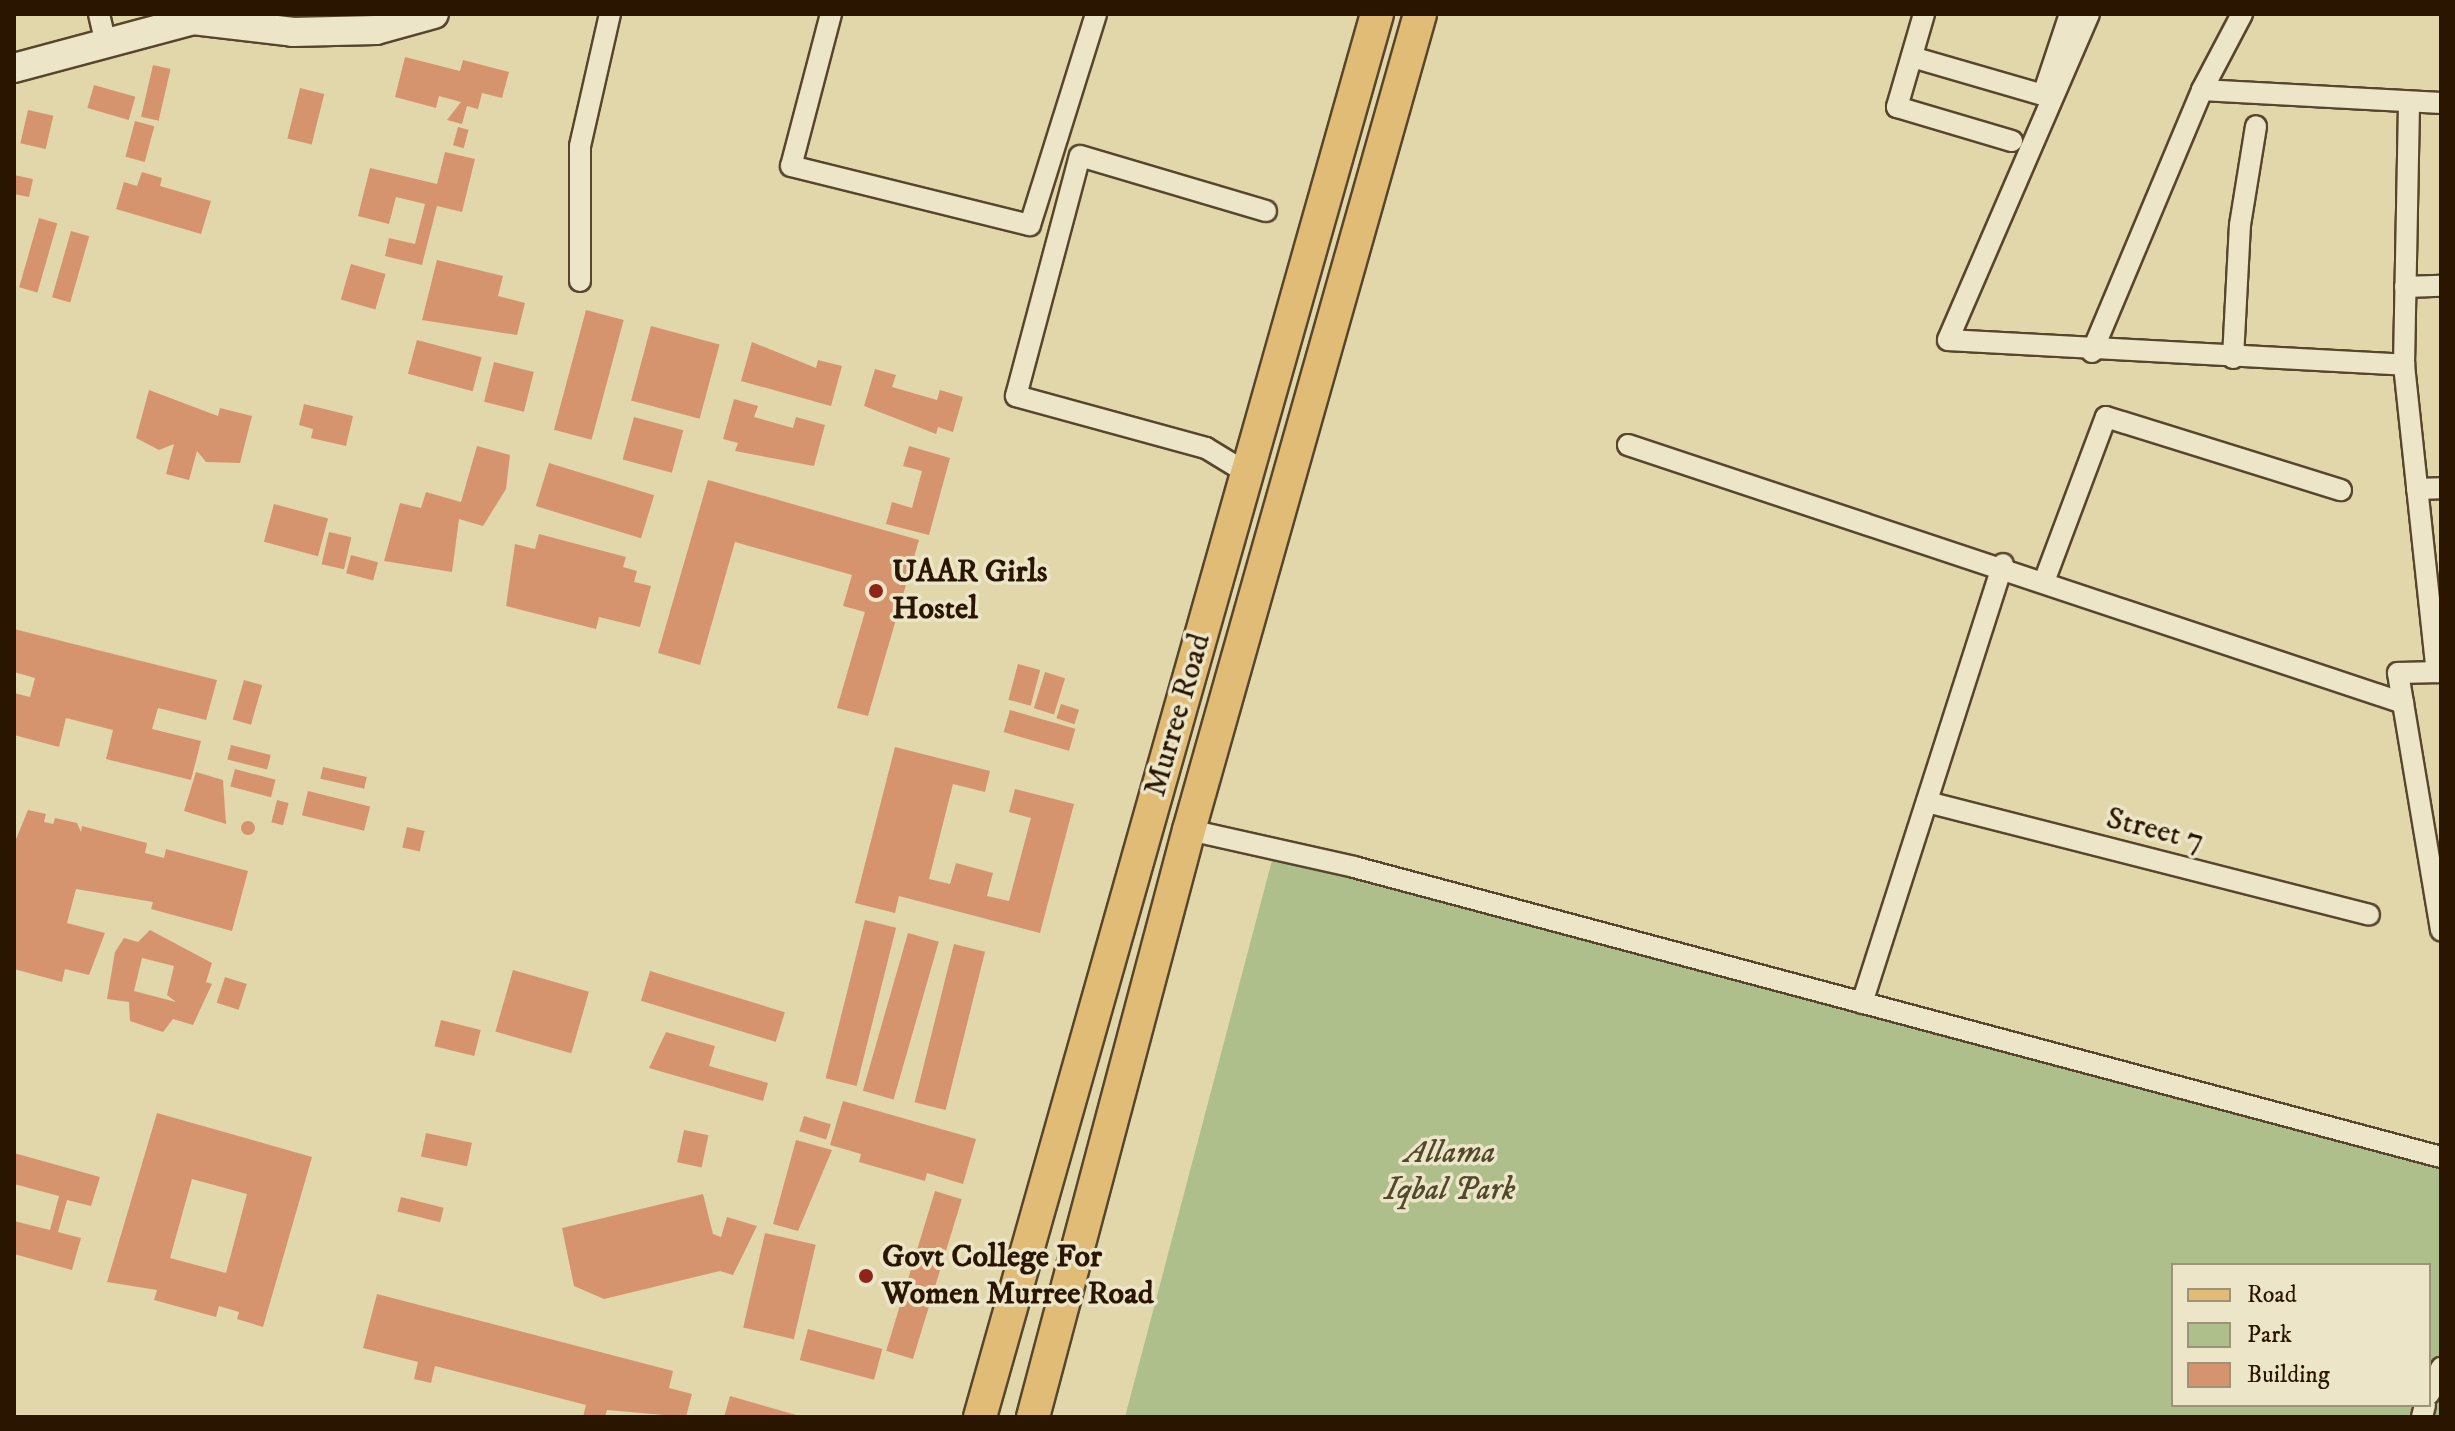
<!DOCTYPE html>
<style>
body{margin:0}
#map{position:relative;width:2455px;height:1431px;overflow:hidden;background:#e2d7ab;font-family:"IM FELL DW Pica",serif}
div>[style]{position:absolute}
.green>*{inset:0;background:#afbf8c}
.building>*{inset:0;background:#d6946e;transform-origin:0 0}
.round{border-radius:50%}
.roads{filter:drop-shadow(2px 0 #58462c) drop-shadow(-2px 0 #58462c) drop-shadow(0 2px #58462c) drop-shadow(0 -2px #58462c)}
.street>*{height:20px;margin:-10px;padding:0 10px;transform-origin:10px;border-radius:10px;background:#ece5c8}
.secondary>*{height:28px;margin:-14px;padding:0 14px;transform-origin:14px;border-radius:14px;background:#ece5c8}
.primary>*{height:32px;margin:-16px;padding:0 16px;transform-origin:16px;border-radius:16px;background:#e1bc76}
.dots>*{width:22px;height:22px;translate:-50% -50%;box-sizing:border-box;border:4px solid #ece5c8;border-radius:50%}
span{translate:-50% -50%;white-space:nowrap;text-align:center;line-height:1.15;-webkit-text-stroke:7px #ece5c8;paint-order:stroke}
.poi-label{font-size:32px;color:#2a1501;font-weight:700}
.left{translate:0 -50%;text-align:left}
.street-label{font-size:32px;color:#2a1501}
.park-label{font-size:32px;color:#52482b;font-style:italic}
.frame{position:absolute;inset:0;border:16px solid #2a1501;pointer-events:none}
.legend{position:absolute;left:2171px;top:1263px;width:260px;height:144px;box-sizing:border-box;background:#ece5c8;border:2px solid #9e9278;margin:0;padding:10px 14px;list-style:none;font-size:24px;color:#2a1501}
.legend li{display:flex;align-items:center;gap:16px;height:40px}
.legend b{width:40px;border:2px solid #9e9278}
</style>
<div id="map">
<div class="green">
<i style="clip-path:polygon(evenodd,1275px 849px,2441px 1157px,2441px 1417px,1125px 1417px,1275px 849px,2173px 1265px,2429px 1265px,2429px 1405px,2173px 1405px,2173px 1265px)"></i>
</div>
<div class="building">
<i style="clip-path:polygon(405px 57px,460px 71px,463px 60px,509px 72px,502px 98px,482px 93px,478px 109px,467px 106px,462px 124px,447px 120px,461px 102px,439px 96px,436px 108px,395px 97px)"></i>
<i style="left:153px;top:65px;width:18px;height:53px;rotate:13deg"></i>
<i style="left:94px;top:85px;width:43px;height:24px;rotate:16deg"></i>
<i style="left:300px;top:88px;width:25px;height:52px;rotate:14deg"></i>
<i style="left:28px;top:110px;width:26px;height:34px;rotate:13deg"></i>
<i style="left:135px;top:121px;width:20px;height:37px;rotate:15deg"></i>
<i style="left:458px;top:127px;width:11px;height:19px;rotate:15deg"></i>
<i style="clip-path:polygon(445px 152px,475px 159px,462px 212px,437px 206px,422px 265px,385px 256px,389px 238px,415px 244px,425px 204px,396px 197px,389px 224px,358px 216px,370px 168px,437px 184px)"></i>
<i style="clip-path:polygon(142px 172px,162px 178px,160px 186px,211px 201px,201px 234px,116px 209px,124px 182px,137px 186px)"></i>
<i style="clip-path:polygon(14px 175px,33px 179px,29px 197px,14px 194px)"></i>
<i style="left:39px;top:218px;width:19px;height:72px;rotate:16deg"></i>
<i style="left:71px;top:231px;width:19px;height:69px;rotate:16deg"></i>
<i style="clip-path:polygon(437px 260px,503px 276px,498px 296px,525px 303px,517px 335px,422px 320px)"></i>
<i style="left:351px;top:264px;width:36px;height:37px;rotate:16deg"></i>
<i style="left:586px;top:310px;width:39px;height:124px;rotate:15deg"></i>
<i style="left:651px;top:326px;width:71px;height:77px;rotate:15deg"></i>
<i style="left:417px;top:340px;width:67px;height:35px;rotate:15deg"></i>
<i style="clip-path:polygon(752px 342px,816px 368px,818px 360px,842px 366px,831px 406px,741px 381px)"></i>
<i style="left:494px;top:362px;width:41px;height:41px;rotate:14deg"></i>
<i style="clip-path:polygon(875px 369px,896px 375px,892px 387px,937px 400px,940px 390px,963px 397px,953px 432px,938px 427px,936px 434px,864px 406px)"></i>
<i style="clip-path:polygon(149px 390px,218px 416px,220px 408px,252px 416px,240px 463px,206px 462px,197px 451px,189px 480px,166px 474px,174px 444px,159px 450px,136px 438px)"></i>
<i style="clip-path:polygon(734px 399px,758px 406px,754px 417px,793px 428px,796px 417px,825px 425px,814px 466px,735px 451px,738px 443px,723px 439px)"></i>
<i style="clip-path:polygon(304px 404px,353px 416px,346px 446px,311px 438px,313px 429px,299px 425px)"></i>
<i style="left:634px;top:417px;width:51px;height:44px;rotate:15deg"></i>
<i style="clip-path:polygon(477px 446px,510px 455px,506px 489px,483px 526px,459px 519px,452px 572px,384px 561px,400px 503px,421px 508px,426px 492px,461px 502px)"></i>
<i style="clip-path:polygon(909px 446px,950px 458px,929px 535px,886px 524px,892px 502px,912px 508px,922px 471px,903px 466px)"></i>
<i style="left:549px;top:463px;width:110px;height:45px;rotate:17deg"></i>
<i style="clip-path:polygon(708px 480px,919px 540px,868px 716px,837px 708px,865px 612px,843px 606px,852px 575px,735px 542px,700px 665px,658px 653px)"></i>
<i style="left:274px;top:504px;width:56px;height:39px;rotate:15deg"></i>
<i style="left:329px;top:532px;width:23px;height:33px;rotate:13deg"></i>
<i style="clip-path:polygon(539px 534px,626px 557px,623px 567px,637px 571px,634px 582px,651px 586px,640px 627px,599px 617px,596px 629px,506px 606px,515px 544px,535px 549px)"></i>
<i style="left:351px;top:555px;width:28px;height:19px;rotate:15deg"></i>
<i style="clip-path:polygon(14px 629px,217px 680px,206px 720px,158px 708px,152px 729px,201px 741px,191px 780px,106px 759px,113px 730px,66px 718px,59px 747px,14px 735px,14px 693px,30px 697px,35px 678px,14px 672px)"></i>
<i style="left:1018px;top:664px;width:23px;height:37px;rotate:15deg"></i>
<i style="left:1045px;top:672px;width:21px;height:38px;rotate:17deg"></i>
<i style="left:244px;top:680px;width:19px;height:41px;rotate:16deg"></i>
<i style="left:1061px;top:704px;width:19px;height:15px;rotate:18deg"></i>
<i style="left:1010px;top:710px;width:68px;height:23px;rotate:16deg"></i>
<i style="left:231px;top:745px;width:41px;height:15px;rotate:14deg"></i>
<i style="clip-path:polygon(895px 747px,990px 771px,985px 792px,953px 784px,929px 879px,950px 884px,956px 863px,993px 873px,987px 896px,1009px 901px,1031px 818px,1009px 812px,1015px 789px,1074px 804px,1040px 933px,899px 896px,895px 913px,855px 903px)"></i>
<i style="left:323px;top:767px;width:45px;height:12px;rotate:13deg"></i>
<i style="left:235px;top:769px;width:42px;height:18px;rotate:15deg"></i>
<i style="clip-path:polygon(196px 772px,223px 780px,226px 824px,184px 811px)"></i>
<i style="left:308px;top:791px;width:64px;height:25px;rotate:14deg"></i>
<i style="left:277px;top:800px;width:12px;height:23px;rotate:14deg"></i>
<i style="clip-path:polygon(28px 810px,46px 814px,44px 822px,53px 824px,55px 818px,77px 823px,81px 832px,82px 826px,147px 843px,145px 853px,164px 858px,166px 849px,248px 871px,232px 931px,151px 909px,153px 902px,76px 889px,67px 923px,105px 933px,89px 975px,65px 969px,62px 982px,14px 969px,14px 844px)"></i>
<i class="round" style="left:241px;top:821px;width:14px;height:14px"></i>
<i style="left:407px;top:827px;width:18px;height:21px;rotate:13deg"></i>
<i style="left:865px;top:920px;width:32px;height:163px;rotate:14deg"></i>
<i style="clip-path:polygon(evenodd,150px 930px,212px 963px,206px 982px,212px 984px,193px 1025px,173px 1019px,163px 1032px,130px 1021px,129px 1002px,107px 999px,115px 952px,124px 938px,138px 942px,150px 930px,142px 958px,174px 966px,167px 995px,176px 1002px,134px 991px,142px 958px)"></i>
<i style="left:908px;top:933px;width:32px;height:164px;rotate:16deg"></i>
<i style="left:954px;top:944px;width:32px;height:163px;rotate:14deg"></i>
<i style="left:513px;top:970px;width:79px;height:64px;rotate:16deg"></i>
<i style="left:650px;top:971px;width:141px;height:31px;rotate:17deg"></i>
<i style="left:225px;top:977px;width:23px;height:27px;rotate:18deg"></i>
<i style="left:441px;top:1020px;width:41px;height:27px;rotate:14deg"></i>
<i style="clip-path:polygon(666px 1032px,715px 1046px,709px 1066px,768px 1083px,763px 1101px,649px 1068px)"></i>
<i style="clip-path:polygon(843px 1101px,976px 1139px,963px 1184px,927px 1173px,925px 1181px,859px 1162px,861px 1154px,830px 1145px)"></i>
<i style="clip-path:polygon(evenodd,157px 1113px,312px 1157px,263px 1327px,237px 1319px,239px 1312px,219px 1306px,216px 1317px,154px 1300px,157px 1290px,107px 1282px,157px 1113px,192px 1179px,247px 1194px,226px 1273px,170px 1258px,192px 1179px)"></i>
<i style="left:804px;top:1116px;width:28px;height:16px;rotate:17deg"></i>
<i style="left:684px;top:1130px;width:25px;height:33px;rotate:12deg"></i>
<i style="left:426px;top:1133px;width:47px;height:24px;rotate:12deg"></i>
<i style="clip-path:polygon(796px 1140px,832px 1150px,798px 1231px,773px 1224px)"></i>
<i style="clip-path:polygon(14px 1153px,100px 1177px,91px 1206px,67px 1200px,58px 1232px,81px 1238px,72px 1270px,14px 1254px,14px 1221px,50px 1230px,59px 1196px,14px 1184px)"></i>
<i style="left:935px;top:1191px;width:28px;height:167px;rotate:17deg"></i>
<i style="clip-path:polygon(703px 1194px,713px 1234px,721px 1237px,727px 1217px,757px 1226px,733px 1275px,720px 1271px,604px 1299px,574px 1286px,562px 1228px)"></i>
<i style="left:401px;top:1197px;width:44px;height:15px;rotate:14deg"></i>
<i style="left:765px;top:1233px;width:52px;height:97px;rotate:13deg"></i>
<i style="clip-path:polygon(377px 1294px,673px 1371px,669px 1388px,692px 1394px,686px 1417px,607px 1410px,605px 1417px,583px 1417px,586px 1405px,435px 1366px,431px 1383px,414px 1379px,418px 1362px,363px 1348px)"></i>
<i style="left:808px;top:1329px;width:77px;height:32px;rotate:15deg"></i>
<i style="clip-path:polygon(730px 1396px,800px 1416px,800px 1417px,724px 1417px)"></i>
</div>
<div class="roads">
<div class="street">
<i style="left:99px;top:14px;width:31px;rotate:77deg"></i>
<i style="left:831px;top:14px;width:157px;rotate:104.7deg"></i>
<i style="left:791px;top:166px;width:246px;rotate:13.9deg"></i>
<i style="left:1030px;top:225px;width:221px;rotate:-72.6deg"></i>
<i style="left:1924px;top:14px;width:97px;rotate:106.2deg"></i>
<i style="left:1897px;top:107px;width:120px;rotate:16.5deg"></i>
<i style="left:2089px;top:14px;width:355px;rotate:113.4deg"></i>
<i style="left:1948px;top:340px;width:457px;rotate:3.1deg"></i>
<i style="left:2404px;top:365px;width:309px;rotate:83.9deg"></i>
<i style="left:1912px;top:57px;width:136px;rotate:16.2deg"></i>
<i style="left:2043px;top:95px;width:85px;rotate:-71.6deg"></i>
<i style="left:2202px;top:90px;width:239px;rotate:3.1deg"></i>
<i style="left:580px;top:281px;width:135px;rotate:-90deg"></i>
<i style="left:580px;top:146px;width:135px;rotate:-77.2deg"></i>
<i style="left:2405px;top:287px;width:36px;rotate:-2deg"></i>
<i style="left:2092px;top:352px;width:284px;rotate:-67.2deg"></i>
<i style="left:2202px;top:90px;width:86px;rotate:-62.2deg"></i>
<i style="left:2233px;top:358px;width:133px;rotate:-87deg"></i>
<i style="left:2240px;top:225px;width:100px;rotate:-80.8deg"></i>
<i style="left:2404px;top:365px;width:262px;rotate:-88.9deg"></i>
<i style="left:1628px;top:445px;width:817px;rotate:18.41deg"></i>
<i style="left:1247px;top:473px;width:48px;rotate:-148.6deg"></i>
<i style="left:1206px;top:448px;width:197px;rotate:-164.7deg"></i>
<i style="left:1016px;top:396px;width:248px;rotate:-75.1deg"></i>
<i style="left:1080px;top:156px;width:194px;rotate:16.5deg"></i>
<i style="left:2417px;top:489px;width:24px;rotate:-2deg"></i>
<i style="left:2045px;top:579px;width:173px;rotate:-69.4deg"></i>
<i style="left:2106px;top:417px;width:246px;rotate:17.3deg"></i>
<i style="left:2441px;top:672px;width:43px;rotate:178.7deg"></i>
<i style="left:2398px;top:673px;width:261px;rotate:80.5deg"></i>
<i style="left:1927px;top:802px;width:456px;rotate:14.3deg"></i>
<i style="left:1189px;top:830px;width:169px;rotate:12.6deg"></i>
<i style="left:1354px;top:867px;width:1125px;rotate:14.94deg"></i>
<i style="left:1862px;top:1003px;width:461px;rotate:-72.2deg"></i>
<i style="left:2429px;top:1394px;width:29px;rotate:-65deg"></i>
<i style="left:2422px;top:1417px;width:12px;rotate:-76deg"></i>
</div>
<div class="secondary">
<i style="left:14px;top:68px;width:185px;rotate:-15deg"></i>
<i style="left:193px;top:20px;width:101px;rotate:6.8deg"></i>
<i style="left:293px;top:32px;width:83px;rotate:-1.4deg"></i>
<i style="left:376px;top:30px;width:60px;rotate:-15.4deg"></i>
</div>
<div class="primary">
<i style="left:980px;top:1417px;width:1458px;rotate:-74.2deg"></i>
<i style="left:1033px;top:1417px;width:607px;rotate:-75.12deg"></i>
<i style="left:1189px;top:830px;width:848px;rotate:-74.19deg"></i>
</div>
</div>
<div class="dots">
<i style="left:876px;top:591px;background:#8f2418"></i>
<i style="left:866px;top:1276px;background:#8f2418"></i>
</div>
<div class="poi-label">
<span class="left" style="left:892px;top:591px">UAAR Girls<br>Hostel</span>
<span class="left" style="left:882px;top:1276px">Govt College For<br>Women Murree Road</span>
</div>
<div class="street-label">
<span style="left:1178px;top:715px;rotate:-74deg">Murree Road</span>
<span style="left:2155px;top:830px;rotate:14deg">Street 7</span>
</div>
<div class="park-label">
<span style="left:1450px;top:1172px">Allama<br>Iqbal Park</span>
</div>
<div class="frame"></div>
<ul class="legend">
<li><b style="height:10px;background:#e1bc76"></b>Road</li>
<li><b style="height:22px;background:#afbf8c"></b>Park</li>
<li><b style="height:22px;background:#d6946e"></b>Building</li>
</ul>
</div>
